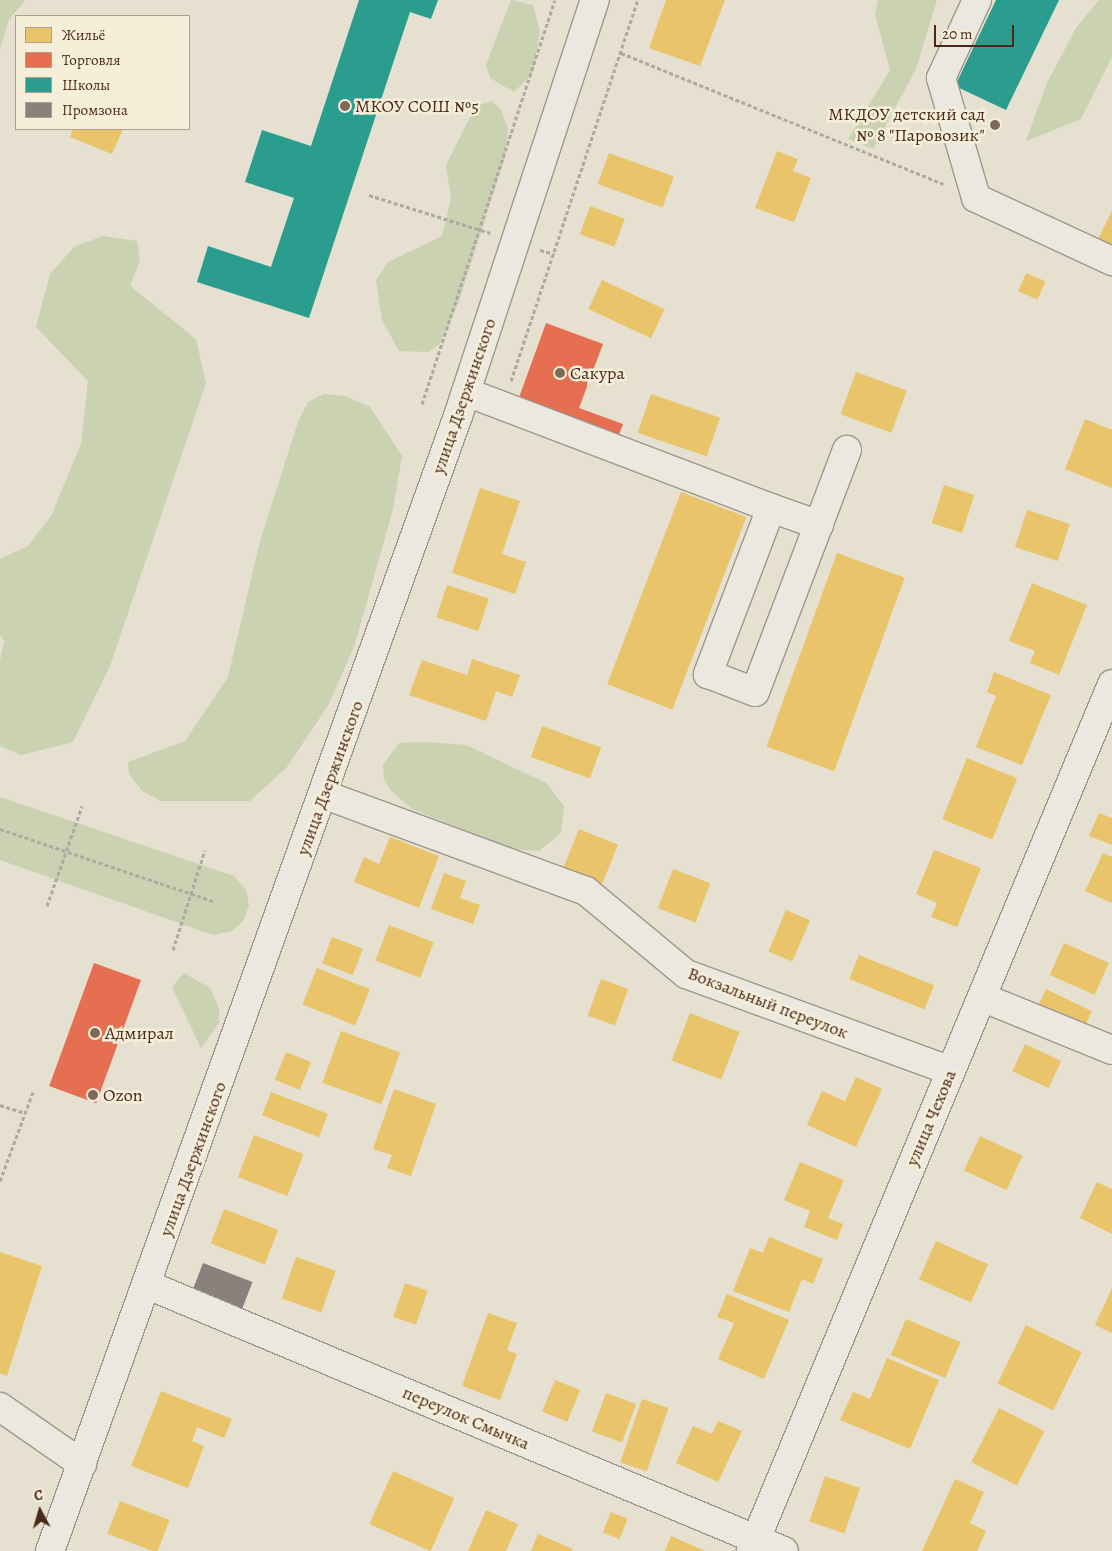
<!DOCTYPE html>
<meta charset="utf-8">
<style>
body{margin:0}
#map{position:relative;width:1112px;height:1551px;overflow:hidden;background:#e5e0cf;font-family:Alegreya,serif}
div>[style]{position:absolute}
.green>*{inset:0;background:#cad2b1}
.homes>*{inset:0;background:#e9c46a;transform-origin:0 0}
.shops>*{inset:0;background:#e76f51;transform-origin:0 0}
.schools>*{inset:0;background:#2a9d8f}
.industry>*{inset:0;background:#8a817c;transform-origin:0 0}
.path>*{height:3px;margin-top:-1.5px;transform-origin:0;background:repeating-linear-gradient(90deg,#afa9a1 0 4px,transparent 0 6.5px)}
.roads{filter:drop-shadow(1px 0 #9e968b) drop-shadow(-1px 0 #9e968b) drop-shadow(0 1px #9e968b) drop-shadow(0 -1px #9e968b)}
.minor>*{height:28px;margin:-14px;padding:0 14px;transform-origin:14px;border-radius:14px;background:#ebe8df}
.dots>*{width:14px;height:14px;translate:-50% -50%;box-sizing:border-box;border:2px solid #f5eed9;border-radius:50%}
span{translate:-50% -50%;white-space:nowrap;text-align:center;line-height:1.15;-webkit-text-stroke:5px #f5eed9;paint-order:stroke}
.poi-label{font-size:18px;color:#4a281a}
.left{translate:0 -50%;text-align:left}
.right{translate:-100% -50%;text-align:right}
.street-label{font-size:18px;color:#4a281a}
.legend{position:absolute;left:15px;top:15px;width:175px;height:115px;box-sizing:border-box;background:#f5eed9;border:1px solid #b19f8d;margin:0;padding:6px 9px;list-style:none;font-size:15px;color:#4a281a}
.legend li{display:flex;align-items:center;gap:10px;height:25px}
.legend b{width:25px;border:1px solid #b19f8d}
.north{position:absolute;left:15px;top:1486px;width:50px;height:50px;-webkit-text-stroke:4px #f5eed9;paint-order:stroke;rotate:354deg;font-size:14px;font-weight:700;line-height:20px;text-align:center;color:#4a281a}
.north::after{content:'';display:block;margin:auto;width:18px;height:22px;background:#4a281a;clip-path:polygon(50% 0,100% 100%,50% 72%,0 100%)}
.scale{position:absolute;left:934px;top:25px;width:80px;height:22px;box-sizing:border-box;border:2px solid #4a281a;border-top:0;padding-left:6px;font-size:15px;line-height:18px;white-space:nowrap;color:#4a281a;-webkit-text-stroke:4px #f5eed9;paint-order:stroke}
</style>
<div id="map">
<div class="green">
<i style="clip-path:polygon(0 0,25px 0,9px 20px,0 49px)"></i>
<i style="clip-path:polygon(511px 0,533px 5px,540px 32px,533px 73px,514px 92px,490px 78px,486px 65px)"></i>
<i style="clip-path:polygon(878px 0,937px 0,916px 69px,873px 149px,848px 139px,890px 70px,875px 14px)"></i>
<i style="clip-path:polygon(1099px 0,1112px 0,1112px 57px,1081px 119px,1026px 141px,1047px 83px,1076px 28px)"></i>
<i style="clip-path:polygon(492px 101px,501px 110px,508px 129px,505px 157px,458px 304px,440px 344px,429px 352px,399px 351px,382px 320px,376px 280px,388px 262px,442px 236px,451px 199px,446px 165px,476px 105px)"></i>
<i style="clip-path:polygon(103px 236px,137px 241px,140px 261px,130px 286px,196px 339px,206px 383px,110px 666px,73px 742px,21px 755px,0 746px,0 661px,4px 641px,0 635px,0 559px,28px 546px,51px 516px,81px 444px,88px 381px,36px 327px,50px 274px,74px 247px)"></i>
<i style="clip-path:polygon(324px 394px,345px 396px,370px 407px,402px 456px,393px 509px,355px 644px,329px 704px,287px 767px,250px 801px,161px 801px,142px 791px,129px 774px,128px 762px,185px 741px,228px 677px,260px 541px,298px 422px,308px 402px)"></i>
<i style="clip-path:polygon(427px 742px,466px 745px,546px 783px,564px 806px,561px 833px,539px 851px,512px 849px,412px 809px,391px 791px,384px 779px,383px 765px,399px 743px)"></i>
<i style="clip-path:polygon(0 797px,234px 876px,246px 890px,249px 905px,244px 920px,232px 931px,213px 935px,0 860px)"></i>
<i style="clip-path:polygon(184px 973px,210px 988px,219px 1008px,219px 1023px,201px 1048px,172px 987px)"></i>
</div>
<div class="homes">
<i style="clip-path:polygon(666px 0,725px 0,700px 66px,649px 48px)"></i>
<i style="clip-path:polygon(73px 129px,123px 129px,112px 154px,70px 137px)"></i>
<i style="clip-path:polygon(777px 151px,798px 159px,793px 171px,811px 178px,794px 222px,755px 208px)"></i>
<i style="left:609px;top:153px;width:69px;height:33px;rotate:20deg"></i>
<i style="left:590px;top:206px;width:37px;height:30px;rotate:20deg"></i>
<i style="clip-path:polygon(1112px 211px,1112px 251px,1096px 243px)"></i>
<i style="left:1026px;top:273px;width:21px;height:20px;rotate:23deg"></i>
<i style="left:602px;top:280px;width:69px;height:32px;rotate:25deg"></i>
<i style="left:856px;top:372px;width:54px;height:45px;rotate:20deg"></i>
<i style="left:651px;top:394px;width:73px;height:41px;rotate:19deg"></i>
<i style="clip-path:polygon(1085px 419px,1112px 430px,1112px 488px,1065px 469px)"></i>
<i style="left:944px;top:485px;width:32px;height:40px;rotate:18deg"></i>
<i style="clip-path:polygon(480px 488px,520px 501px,502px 554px,526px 562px,515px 594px,452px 573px)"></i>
<i style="left:681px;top:492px;width:70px;height:206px;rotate:21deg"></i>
<i style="left:1027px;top:510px;width:45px;height:39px;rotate:18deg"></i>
<i style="left:837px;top:553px;width:72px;height:206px;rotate:20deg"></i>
<i style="clip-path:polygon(1032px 583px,1087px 605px,1059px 675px,1030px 663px,1035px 651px,1009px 641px)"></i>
<i style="left:447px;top:585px;width:44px;height:34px;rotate:18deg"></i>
<i style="clip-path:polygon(472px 659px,520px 675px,512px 697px,496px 691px,486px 721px,409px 695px,422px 660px,467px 675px)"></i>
<i style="clip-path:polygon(994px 672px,1051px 695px,1022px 765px,976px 747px,996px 696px,987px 692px)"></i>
<i style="left:542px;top:726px;width:63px;height:33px;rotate:20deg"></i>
<i style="left:967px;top:758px;width:54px;height:66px;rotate:22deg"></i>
<i style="clip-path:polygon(1099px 813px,1112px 818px,1112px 845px,1089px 836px)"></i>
<i style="left:579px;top:829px;width:42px;height:45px;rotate:22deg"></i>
<i style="clip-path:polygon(390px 837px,439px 856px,419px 908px,354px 882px,364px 857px,379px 864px)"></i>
<i style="clip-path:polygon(934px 850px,981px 868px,957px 927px,931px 917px,937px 903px,916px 894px)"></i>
<i style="clip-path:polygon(1103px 853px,1112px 857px,1112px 903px,1085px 891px)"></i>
<i style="left:673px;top:869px;width:40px;height:42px;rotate:21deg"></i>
<i style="clip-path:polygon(444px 873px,466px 881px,460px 898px,480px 905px,473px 924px,431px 909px)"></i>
<i style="left:786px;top:910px;width:26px;height:45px;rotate:23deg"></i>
<i style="left:389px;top:925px;width:48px;height:38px;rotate:21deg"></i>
<i style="left:332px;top:937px;width:33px;height:28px;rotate:21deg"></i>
<i style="left:1064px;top:943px;width:49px;height:35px;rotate:24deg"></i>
<i style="left:859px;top:955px;width:81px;height:26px;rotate:22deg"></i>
<i style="left:317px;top:968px;width:57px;height:39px;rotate:22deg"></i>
<i style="left:601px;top:979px;width:29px;height:39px;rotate:20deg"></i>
<i style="left:1046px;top:989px;width:51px;height:19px;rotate:26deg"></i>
<i style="left:690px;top:1013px;width:53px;height:51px;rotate:21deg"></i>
<i style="left:341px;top:1031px;width:63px;height:55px;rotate:20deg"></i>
<i style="left:1025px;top:1044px;width:40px;height:30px;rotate:25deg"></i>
<i style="left:286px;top:1052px;width:27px;height:30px;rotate:22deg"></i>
<i style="clip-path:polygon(856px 1077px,882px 1089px,856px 1147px,807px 1125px,822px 1091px,845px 1101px)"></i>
<i style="clip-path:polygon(394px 1089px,436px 1104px,411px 1176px,387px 1168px,392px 1155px,373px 1149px)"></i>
<i style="left:271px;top:1092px;width:61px;height:25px;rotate:21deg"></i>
<i style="left:254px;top:1135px;width:53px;height:45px;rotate:21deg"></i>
<i style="left:980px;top:1136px;width:47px;height:38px;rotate:25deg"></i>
<i style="clip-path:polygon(800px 1162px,844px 1180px,828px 1218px,843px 1224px,837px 1240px,804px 1227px,810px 1211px,784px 1200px)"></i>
<i style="clip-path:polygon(1097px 1182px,1112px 1189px,1112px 1234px,1080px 1218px)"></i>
<i style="left:224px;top:1209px;width:58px;height:37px;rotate:21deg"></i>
<i style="clip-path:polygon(769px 1237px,823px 1259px,813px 1284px,802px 1279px,789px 1312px,733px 1291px,750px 1248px,763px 1253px)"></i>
<i style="left:936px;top:1241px;width:57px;height:42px;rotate:24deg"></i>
<i style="clip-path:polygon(0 1252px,42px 1266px,7px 1376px,0 1373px)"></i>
<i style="left:296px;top:1257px;width:42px;height:44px;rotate:19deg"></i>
<i style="left:405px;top:1283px;width:24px;height:36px;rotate:19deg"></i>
<i style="clip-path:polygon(1112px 1288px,1112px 1333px,1095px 1325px)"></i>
<i style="clip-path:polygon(727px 1294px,789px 1320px,764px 1379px,718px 1359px,734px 1323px,717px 1317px)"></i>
<i style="clip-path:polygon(488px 1313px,517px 1323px,507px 1350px,517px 1354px,500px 1400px,462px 1386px)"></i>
<i style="left:906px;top:1319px;width:59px;height:39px;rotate:23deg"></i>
<i style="left:1026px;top:1325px;width:62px;height:65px;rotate:26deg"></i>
<i style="clip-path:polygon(887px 1358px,939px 1380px,910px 1449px,840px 1420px,853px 1392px,870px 1399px)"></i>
<i style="left:555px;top:1380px;width:27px;height:34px;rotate:22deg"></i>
<i style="clip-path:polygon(161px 1391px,232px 1419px,224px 1438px,197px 1427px,192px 1441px,204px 1446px,188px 1488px,131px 1466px)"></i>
<i style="left:606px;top:1393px;width:32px;height:41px;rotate:20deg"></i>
<i style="left:642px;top:1399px;width:28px;height:67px;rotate:19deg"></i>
<i style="left:999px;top:1408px;width:51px;height:61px;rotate:27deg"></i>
<i style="clip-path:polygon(718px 1421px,742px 1431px,718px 1482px,676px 1463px,693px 1426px,712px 1434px)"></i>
<i style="left:393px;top:1471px;width:67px;height:58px;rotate:24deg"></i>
<i style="left:825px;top:1476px;width:37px;height:48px;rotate:19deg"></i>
<i style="clip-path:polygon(955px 1479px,984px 1492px,970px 1523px,986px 1531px,977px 1551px,922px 1551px)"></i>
<i style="left:120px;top:1501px;width:53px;height:35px;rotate:21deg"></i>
<i style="clip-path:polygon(486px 1510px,518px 1524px,506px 1551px,468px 1551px)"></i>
<i style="left:611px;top:1512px;width:18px;height:22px;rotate:22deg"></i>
<i style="clip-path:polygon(538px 1534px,573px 1549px,572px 1551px,531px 1551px)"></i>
<i style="clip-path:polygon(671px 1536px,705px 1551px,665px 1551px)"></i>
</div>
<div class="shops">
<i style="clip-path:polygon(546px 323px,603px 344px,579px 408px,623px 424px,617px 440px,517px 403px)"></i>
<i style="left:94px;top:963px;width:50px;height:131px;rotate:20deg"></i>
</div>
<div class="schools">
<i style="clip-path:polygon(359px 0,438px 0,431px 19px,410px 12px,309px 318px,197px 282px,208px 246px,271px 267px,294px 198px,245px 182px,262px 130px,311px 146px)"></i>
<i style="clip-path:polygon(996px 0,1059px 0,1006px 110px,955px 86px)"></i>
</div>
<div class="industry">
<i style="left:203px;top:1263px;width:53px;height:30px;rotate:21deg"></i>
</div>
<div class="path">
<i style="left:621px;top:53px;width:348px;rotate:22.1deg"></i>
<i style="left:369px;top:195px;width:127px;rotate:17.4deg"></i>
<i style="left:540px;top:250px;width:15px;rotate:16deg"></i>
<i style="left:511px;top:381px;width:402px;rotate:-71.6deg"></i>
<i style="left:422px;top:404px;width:425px;rotate:-71.8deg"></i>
<i style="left:0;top:829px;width:225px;rotate:18.7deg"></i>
<i style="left:47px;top:906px;width:106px;rotate:-70.7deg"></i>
<i style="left:173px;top:950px;width:105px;rotate:-72.3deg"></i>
<i style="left:0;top:1105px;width:26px;rotate:18deg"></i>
<i style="left:0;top:1181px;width:95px;rotate:-69.7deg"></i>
</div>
<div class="roads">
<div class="minor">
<i style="left:977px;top:0;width:86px;rotate:114.8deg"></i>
<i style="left:941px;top:78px;width:125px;rotate:73.7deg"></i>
<i style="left:976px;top:198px;width:150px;rotate:24.9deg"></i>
<i style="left:466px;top:392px;width:326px;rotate:20.8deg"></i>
<i style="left:771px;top:508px;width:178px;rotate:110.8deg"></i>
<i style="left:708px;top:674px;width:50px;rotate:21deg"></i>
<i style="left:755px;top:692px;width:259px;rotate:-69.2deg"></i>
<i style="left:771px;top:508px;width:51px;rotate:19.5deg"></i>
<i style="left:325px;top:795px;width:278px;rotate:20.2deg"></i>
<i style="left:586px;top:891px;width:130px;rotate:39.7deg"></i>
<i style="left:686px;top:974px;width:282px;rotate:20.1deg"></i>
<i style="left:984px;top:998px;width:138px;rotate:22.1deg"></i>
<i style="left:148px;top:1285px;width:689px;rotate:22.7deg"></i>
<i style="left:0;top:1407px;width:100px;rotate:34.8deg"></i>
<i style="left:50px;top:1551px;width:1206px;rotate:-70.23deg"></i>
<i style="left:458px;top:416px;width:438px;rotate:-71.8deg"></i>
<i style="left:751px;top:1551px;width:939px;rotate:-67.39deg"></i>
</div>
</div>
<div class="dots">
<i style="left:345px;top:106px;background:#806859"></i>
<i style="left:995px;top:125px;background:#806859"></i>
<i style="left:560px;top:373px;background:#806859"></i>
<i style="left:95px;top:1033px;background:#806859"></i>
<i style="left:93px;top:1095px;background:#806859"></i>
</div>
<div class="poi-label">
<span class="left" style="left:355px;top:106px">МКОУ СОШ №5</span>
<span class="right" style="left:985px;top:125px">МКДОУ детский сад<br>№ 8 "Паровозик"</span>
<span class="left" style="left:570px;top:373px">Сакура</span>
<span class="left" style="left:105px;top:1033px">Адмирал</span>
<span class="left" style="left:103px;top:1095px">Ozon</span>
</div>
<div class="street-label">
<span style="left:464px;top:396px;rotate:-71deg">улица Дзержинского</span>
<span style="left:330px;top:778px;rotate:-70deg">улица Дзержинского</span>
<span style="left:768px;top:1003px;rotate:21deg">Вокзальный переулок</span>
<span style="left:931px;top:1118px;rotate:-67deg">улица Чехова</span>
<span style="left:193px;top:1159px;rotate:-70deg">улица Дзержинского</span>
<span style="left:466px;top:1418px;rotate:23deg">переулок Смычка</span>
</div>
<ul class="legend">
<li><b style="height:14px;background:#e9c46a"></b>Жильё</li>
<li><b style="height:14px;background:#e76f51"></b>Торговля</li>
<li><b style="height:14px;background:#2a9d8f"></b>Школы</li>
<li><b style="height:14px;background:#8a817c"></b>Промзона</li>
</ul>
<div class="north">С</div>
<div class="scale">20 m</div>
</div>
